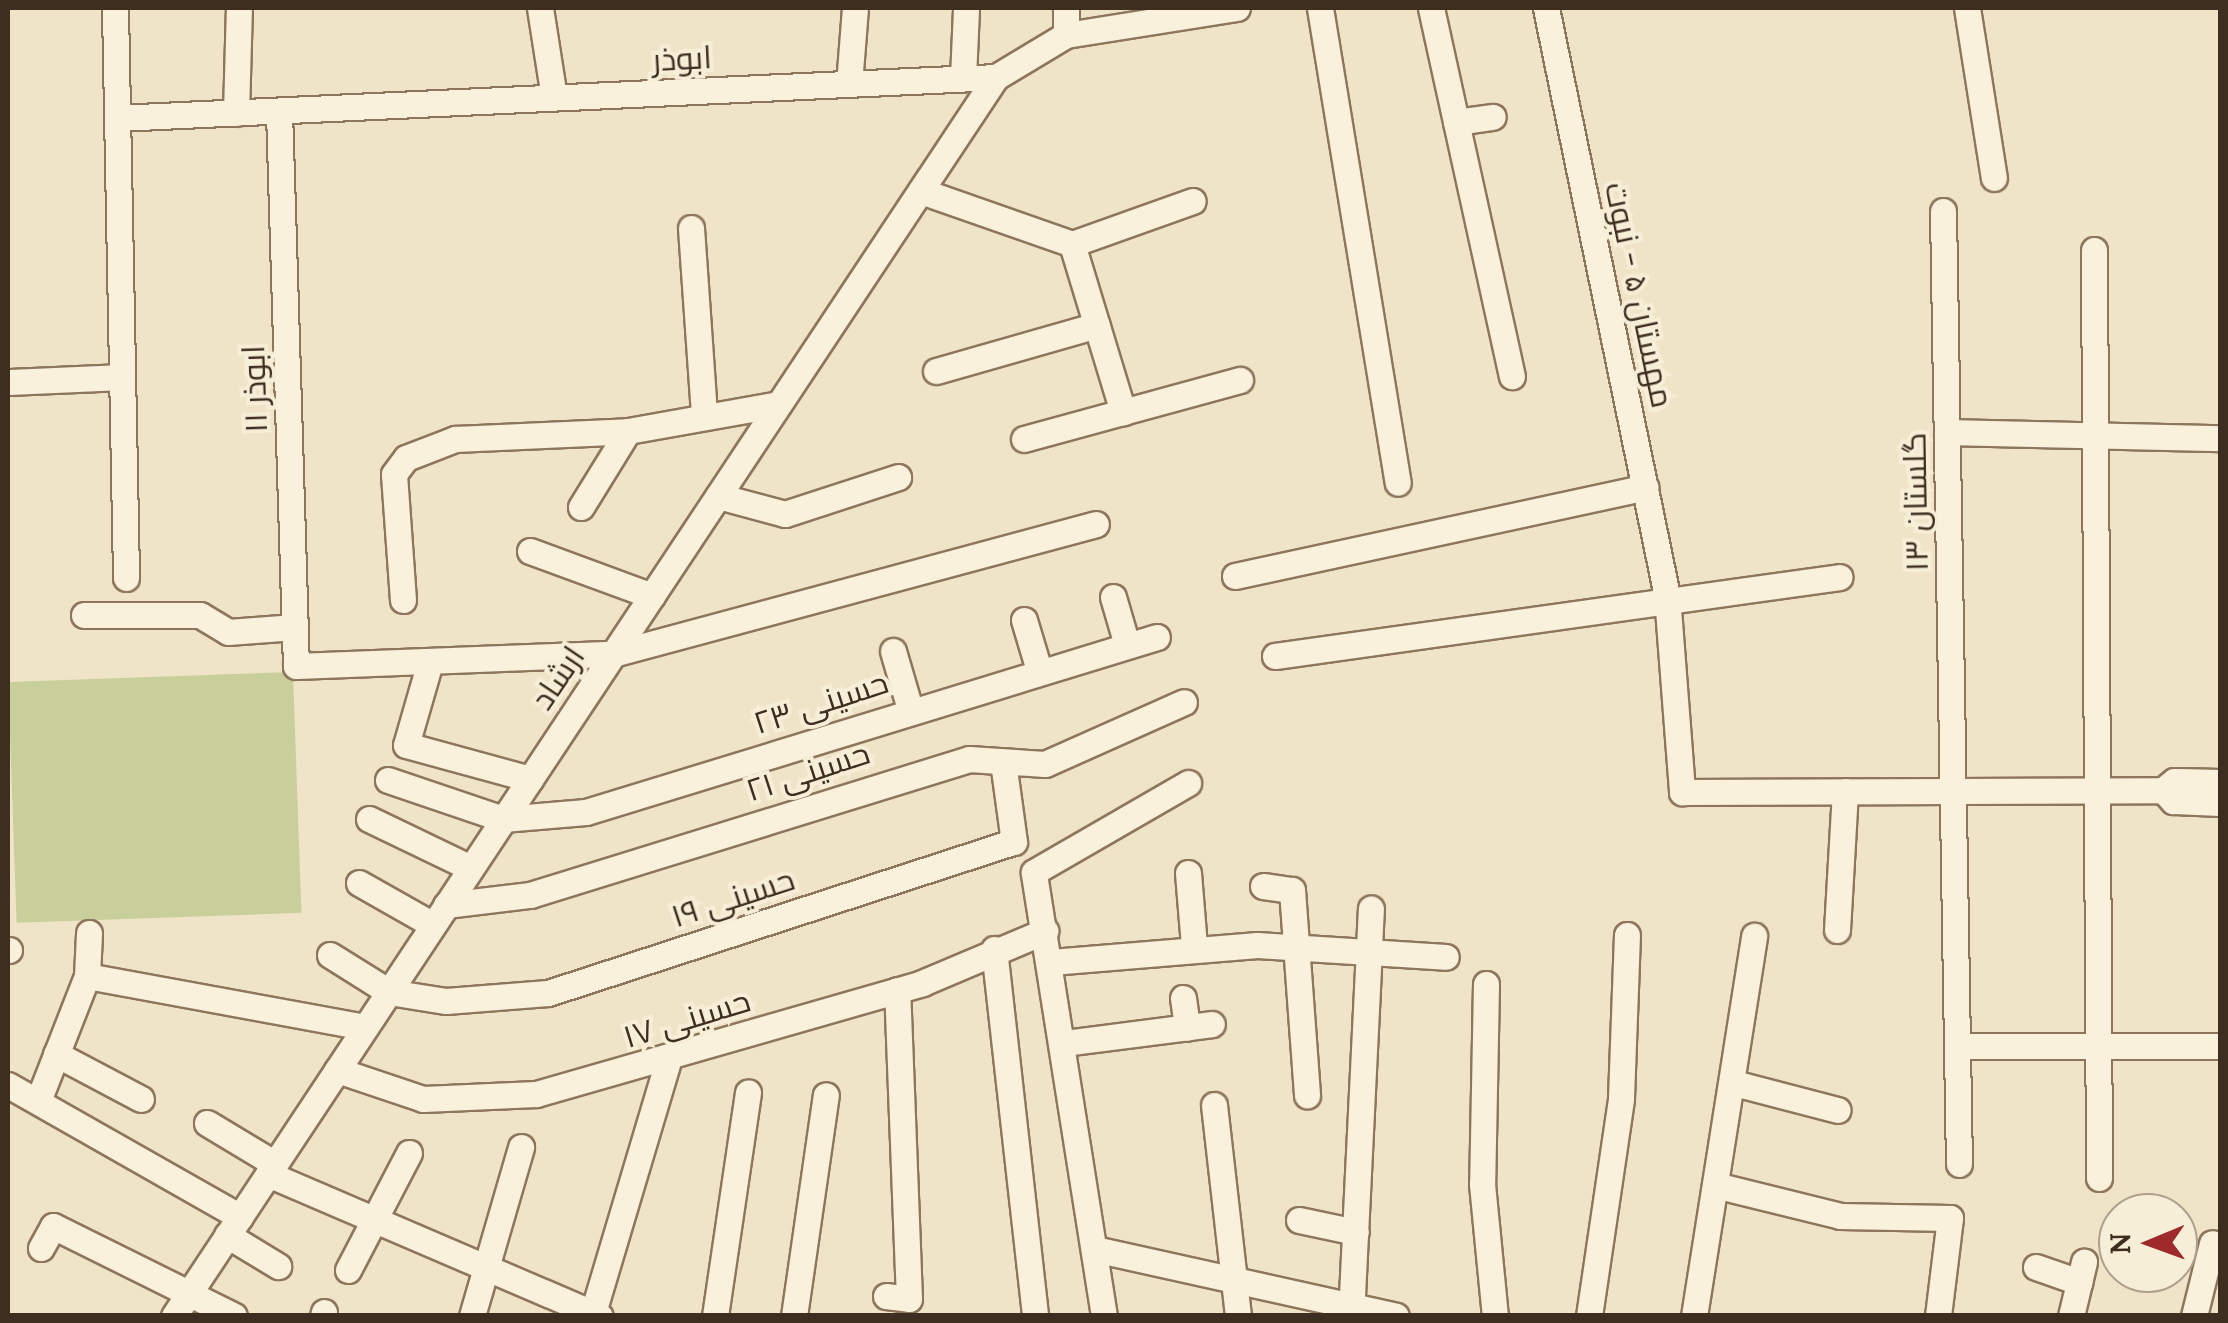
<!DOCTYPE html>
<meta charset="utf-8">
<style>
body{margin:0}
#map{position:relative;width:2228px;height:1323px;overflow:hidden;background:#f0e4c8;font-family:Lora,Cairo,serif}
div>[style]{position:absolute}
.green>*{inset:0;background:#c9cf9b;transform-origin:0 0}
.roads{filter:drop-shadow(2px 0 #8d765c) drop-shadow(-2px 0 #8d765c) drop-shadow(0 2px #8d765c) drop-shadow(0 -2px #8d765c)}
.minor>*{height:25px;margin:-12.5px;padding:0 12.5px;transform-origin:12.5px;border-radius:12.5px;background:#faf1dc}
span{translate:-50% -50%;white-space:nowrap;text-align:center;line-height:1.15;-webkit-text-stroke:8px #f7eed8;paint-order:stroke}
.street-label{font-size:32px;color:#3d2e20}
.frame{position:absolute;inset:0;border:10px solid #3d2e20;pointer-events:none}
.north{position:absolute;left:2098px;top:1193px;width:100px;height:100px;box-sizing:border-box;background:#f7eed8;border:2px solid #ada18e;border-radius:50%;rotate:269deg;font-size:28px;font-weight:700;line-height:40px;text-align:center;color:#3d2e20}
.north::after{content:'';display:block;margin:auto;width:35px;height:45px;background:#9e2a2b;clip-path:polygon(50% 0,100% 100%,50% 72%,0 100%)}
</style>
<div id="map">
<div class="green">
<i style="left:293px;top:672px;width:241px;height:285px;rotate:88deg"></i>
</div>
<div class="roads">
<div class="minor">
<i style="left:115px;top:8px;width:570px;rotate:88.89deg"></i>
<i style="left:540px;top:8px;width:90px;rotate:81.1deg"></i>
<i style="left:1066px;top:8px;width:27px;rotate:90deg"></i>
<i style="left:1320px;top:8px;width:481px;rotate:80.7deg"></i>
<i style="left:1431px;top:8px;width:377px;rotate:77.6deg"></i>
<i style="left:1546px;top:8px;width:600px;rotate:78.37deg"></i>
<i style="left:1667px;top:596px;width:197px;rotate:85.6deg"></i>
<i style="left:1682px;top:792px;width:481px;rotate:-0.2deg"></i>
<i style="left:2163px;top:790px;width:14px;rotate:-39deg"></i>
<i style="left:2174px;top:781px;width:46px;rotate:1.2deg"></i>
<i style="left:1967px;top:8px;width:172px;rotate:81deg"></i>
<i style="left:963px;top:78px;width:70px;rotate:-87.5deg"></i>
<i style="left:849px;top:84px;width:76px;rotate:-85.5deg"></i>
<i style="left:279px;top:111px;width:555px;rotate:88.25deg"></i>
<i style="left:296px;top:666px;width:317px;rotate:-2.2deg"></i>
<i style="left:613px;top:654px;width:500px;rotate:-15.06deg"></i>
<i style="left:236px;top:113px;width:105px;rotate:-88.4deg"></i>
<i style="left:117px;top:118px;width:880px;rotate:-2.67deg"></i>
<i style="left:996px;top:77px;width:82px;rotate:-31deg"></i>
<i style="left:1066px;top:35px;width:173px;rotate:-9deg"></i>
<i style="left:1456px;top:122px;width:37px;rotate:-8deg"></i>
<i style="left:921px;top:191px;width:160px;rotate:19.3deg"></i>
<i style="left:1072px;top:244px;width:176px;rotate:73.1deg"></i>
<i style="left:1943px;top:211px;width:953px;rotate:89.04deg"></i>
<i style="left:691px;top:228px;width:186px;rotate:86deg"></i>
<i style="left:1072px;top:244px;width:128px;rotate:-19.6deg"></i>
<i style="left:2094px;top:250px;width:928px;rotate:89.69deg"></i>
<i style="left:936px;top:371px;width:167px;rotate:-15.9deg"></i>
<i style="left:8px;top:382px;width:114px;rotate:-2.5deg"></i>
<i style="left:1947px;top:432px;width:273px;rotate:1.3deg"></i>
<i style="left:1024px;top:439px;width:224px;rotate:-15.3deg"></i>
<i style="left:718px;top:496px;width:69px;rotate:15deg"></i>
<i style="left:785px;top:514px;width:119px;rotate:-18.1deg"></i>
<i style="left:581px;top:507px;width:89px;rotate:-58.3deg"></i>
<i style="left:530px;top:551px;width:130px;rotate:20.2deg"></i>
<i style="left:1235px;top:576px;width:420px;rotate:-12.2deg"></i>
<i style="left:1113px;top:597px;width:50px;rotate:73.7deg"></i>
<i style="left:403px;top:600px;width:126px;rotate:-94.1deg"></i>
<i style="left:394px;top:474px;width:20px;rotate:-53deg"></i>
<i style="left:406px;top:458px;width:53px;rotate:-21.2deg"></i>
<i style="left:455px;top:439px;width:173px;rotate:-2.6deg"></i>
<i style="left:628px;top:431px;width:153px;rotate:-10.1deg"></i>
<i style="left:84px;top:615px;width:116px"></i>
<i style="left:200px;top:615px;width:33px;rotate:31deg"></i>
<i style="left:228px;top:632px;width:67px;rotate:-4.3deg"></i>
<i style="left:1024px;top:620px;width:52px;rotate:73.3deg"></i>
<i style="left:893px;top:651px;width:60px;rotate:73.7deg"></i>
<i style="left:1275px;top:656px;width:570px;rotate:-7.96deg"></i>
<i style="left:430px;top:662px;width:86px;rotate:106.1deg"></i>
<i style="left:406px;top:745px;width:129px;rotate:15.3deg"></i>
<i style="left:388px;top:780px;width:121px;rotate:18.7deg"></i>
<i style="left:503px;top:819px;width:83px;rotate:-4.8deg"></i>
<i style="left:586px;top:812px;width:597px;rotate:-17.04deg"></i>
<i style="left:2163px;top:790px;width:15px;rotate:48deg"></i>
<i style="left:2173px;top:801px;width:47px;rotate:2.4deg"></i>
<i style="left:369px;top:819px;width:113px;rotate:25.7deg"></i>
<i style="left:1188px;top:873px;width:73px;rotate:85.3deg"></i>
<i style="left:359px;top:883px;width:85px;rotate:29.6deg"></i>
<i style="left:1263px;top:886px;width:29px;rotate:8deg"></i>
<i style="left:1292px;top:890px;width:206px;rotate:85.8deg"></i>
<i style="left:446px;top:905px;width:85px;rotate:-6.8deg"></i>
<i style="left:530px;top:895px;width:460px;rotate:-17.2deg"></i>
<i style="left:969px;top:759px;width:76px;rotate:3.8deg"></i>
<i style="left:1045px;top:764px;width:152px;rotate:-24deg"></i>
<i style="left:1837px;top:930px;width:139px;rotate:-86.7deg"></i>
<i style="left:994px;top:949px;width:367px;rotate:83.6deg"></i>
<i style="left:8px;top:950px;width:1px"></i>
<i style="left:330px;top:955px;width:70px;rotate:32.1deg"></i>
<i style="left:389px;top:992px;width:58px;rotate:9deg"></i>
<i style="left:446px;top:1001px;width:102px;rotate:-4.5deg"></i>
<i style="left:548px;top:993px;width:490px;rotate:-18deg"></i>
<i style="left:1014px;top:842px;width:81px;rotate:-97.8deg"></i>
<i style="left:1051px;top:962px;width:207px;rotate:-4.7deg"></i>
<i style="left:1257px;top:945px;width:189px;rotate:3.6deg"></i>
<i style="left:87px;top:976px;width:283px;rotate:10.4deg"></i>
<i style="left:1486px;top:984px;width:200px;rotate:91.1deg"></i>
<i style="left:1482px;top:1184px;width:133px;rotate:84.4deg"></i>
<i style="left:1183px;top:998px;width:30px;rotate:82deg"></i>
<i style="left:1064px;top:1043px;width:149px;rotate:-7.3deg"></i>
<i style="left:1957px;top:1046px;width:263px"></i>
<i style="left:56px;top:1054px;width:96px;rotate:27.9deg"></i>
<i style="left:337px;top:1070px;width:91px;rotate:18.6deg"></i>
<i style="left:423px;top:1099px;width:113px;rotate:-2.5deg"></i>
<i style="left:536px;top:1094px;width:402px;rotate:-16deg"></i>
<i style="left:922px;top:983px;width:134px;rotate:-22.9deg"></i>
<i style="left:1734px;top:1083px;width:107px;rotate:14.6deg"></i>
<i style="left:8px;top:1085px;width:267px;rotate:29.6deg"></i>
<i style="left:40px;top:1096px;width:129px;rotate:-68.6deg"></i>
<i style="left:87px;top:976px;width:43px;rotate:-87.3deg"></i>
<i style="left:1214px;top:1105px;width:212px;rotate:83.5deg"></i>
<i style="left:207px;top:1123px;width:79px;rotate:31.1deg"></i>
<i style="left:268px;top:1174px;width:361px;rotate:23.2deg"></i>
<i style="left:1715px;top:1185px;width:129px;rotate:13.9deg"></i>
<i style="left:1840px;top:1216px;width:110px;rotate:1deg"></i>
<i style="left:1950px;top:1218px;width:99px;rotate:97deg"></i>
<i style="left:1299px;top:1220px;width:58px;rotate:11.9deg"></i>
<i style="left:227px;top:1235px;width:60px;rotate:31.3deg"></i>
<i style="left:41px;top:1248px;width:25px;rotate:-61deg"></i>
<i style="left:53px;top:1226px;width:202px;rotate:26.4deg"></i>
<i style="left:1099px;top:1250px;width:304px;rotate:12.5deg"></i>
<i style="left:2036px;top:1267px;width:46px;rotate:19.2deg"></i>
<i style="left:348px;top:1270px;width:132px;rotate:-62.5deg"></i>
<i style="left:886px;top:1296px;width:23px;rotate:7deg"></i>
<i style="left:909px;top:1299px;width:309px;rotate:-92.2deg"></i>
<i style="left:174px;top:1316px;width:1487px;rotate:-56.44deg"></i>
<i style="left:323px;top:1316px;width:4px;rotate:-76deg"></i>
<i style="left:472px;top:1316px;width:176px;rotate:-73.8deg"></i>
<i style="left:592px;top:1316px;width:269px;rotate:-73.4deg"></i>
<i style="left:715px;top:1316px;width:226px;rotate:-81.6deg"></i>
<i style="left:794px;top:1316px;width:223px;rotate:-81.8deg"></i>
<i style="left:1104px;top:1316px;width:449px;rotate:-99deg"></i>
<i style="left:1034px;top:872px;width:178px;rotate:-30deg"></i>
<i style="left:1351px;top:1316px;width:408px;rotate:-87.2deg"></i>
<i style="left:1589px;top:1316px;width:220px;rotate:-81.6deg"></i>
<i style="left:1621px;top:1098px;width:163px;rotate:-87.9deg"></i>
<i style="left:1694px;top:1316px;width:385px;rotate:-81deg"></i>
<i style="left:2071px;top:1316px;width:56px;rotate:-76.5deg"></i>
<i style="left:2194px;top:1316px;width:75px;rotate:-76.1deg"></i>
</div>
</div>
<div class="street-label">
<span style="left:682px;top:59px;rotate:-3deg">ابوذر</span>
<span style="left:1639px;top:295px;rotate:78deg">مهستان ۵ - نبوت</span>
<span style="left:255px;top:389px;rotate:-92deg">ابوذر ۱۱</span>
<span style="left:1916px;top:502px;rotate:-91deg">گلستان ۱۳</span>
<span style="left:558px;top:678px;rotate:-56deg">ارشاد</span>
<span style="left:821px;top:703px;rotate:-18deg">حسینی ۲۳</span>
<span style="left:808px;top:772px;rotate:-18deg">حسینی ۲۱</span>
<span style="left:733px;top:898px;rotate:-18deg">حسینی ۱۹</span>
<span style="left:687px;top:1019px;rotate:-17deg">حسینی ۱۷</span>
</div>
<div class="frame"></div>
<div class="north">N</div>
</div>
